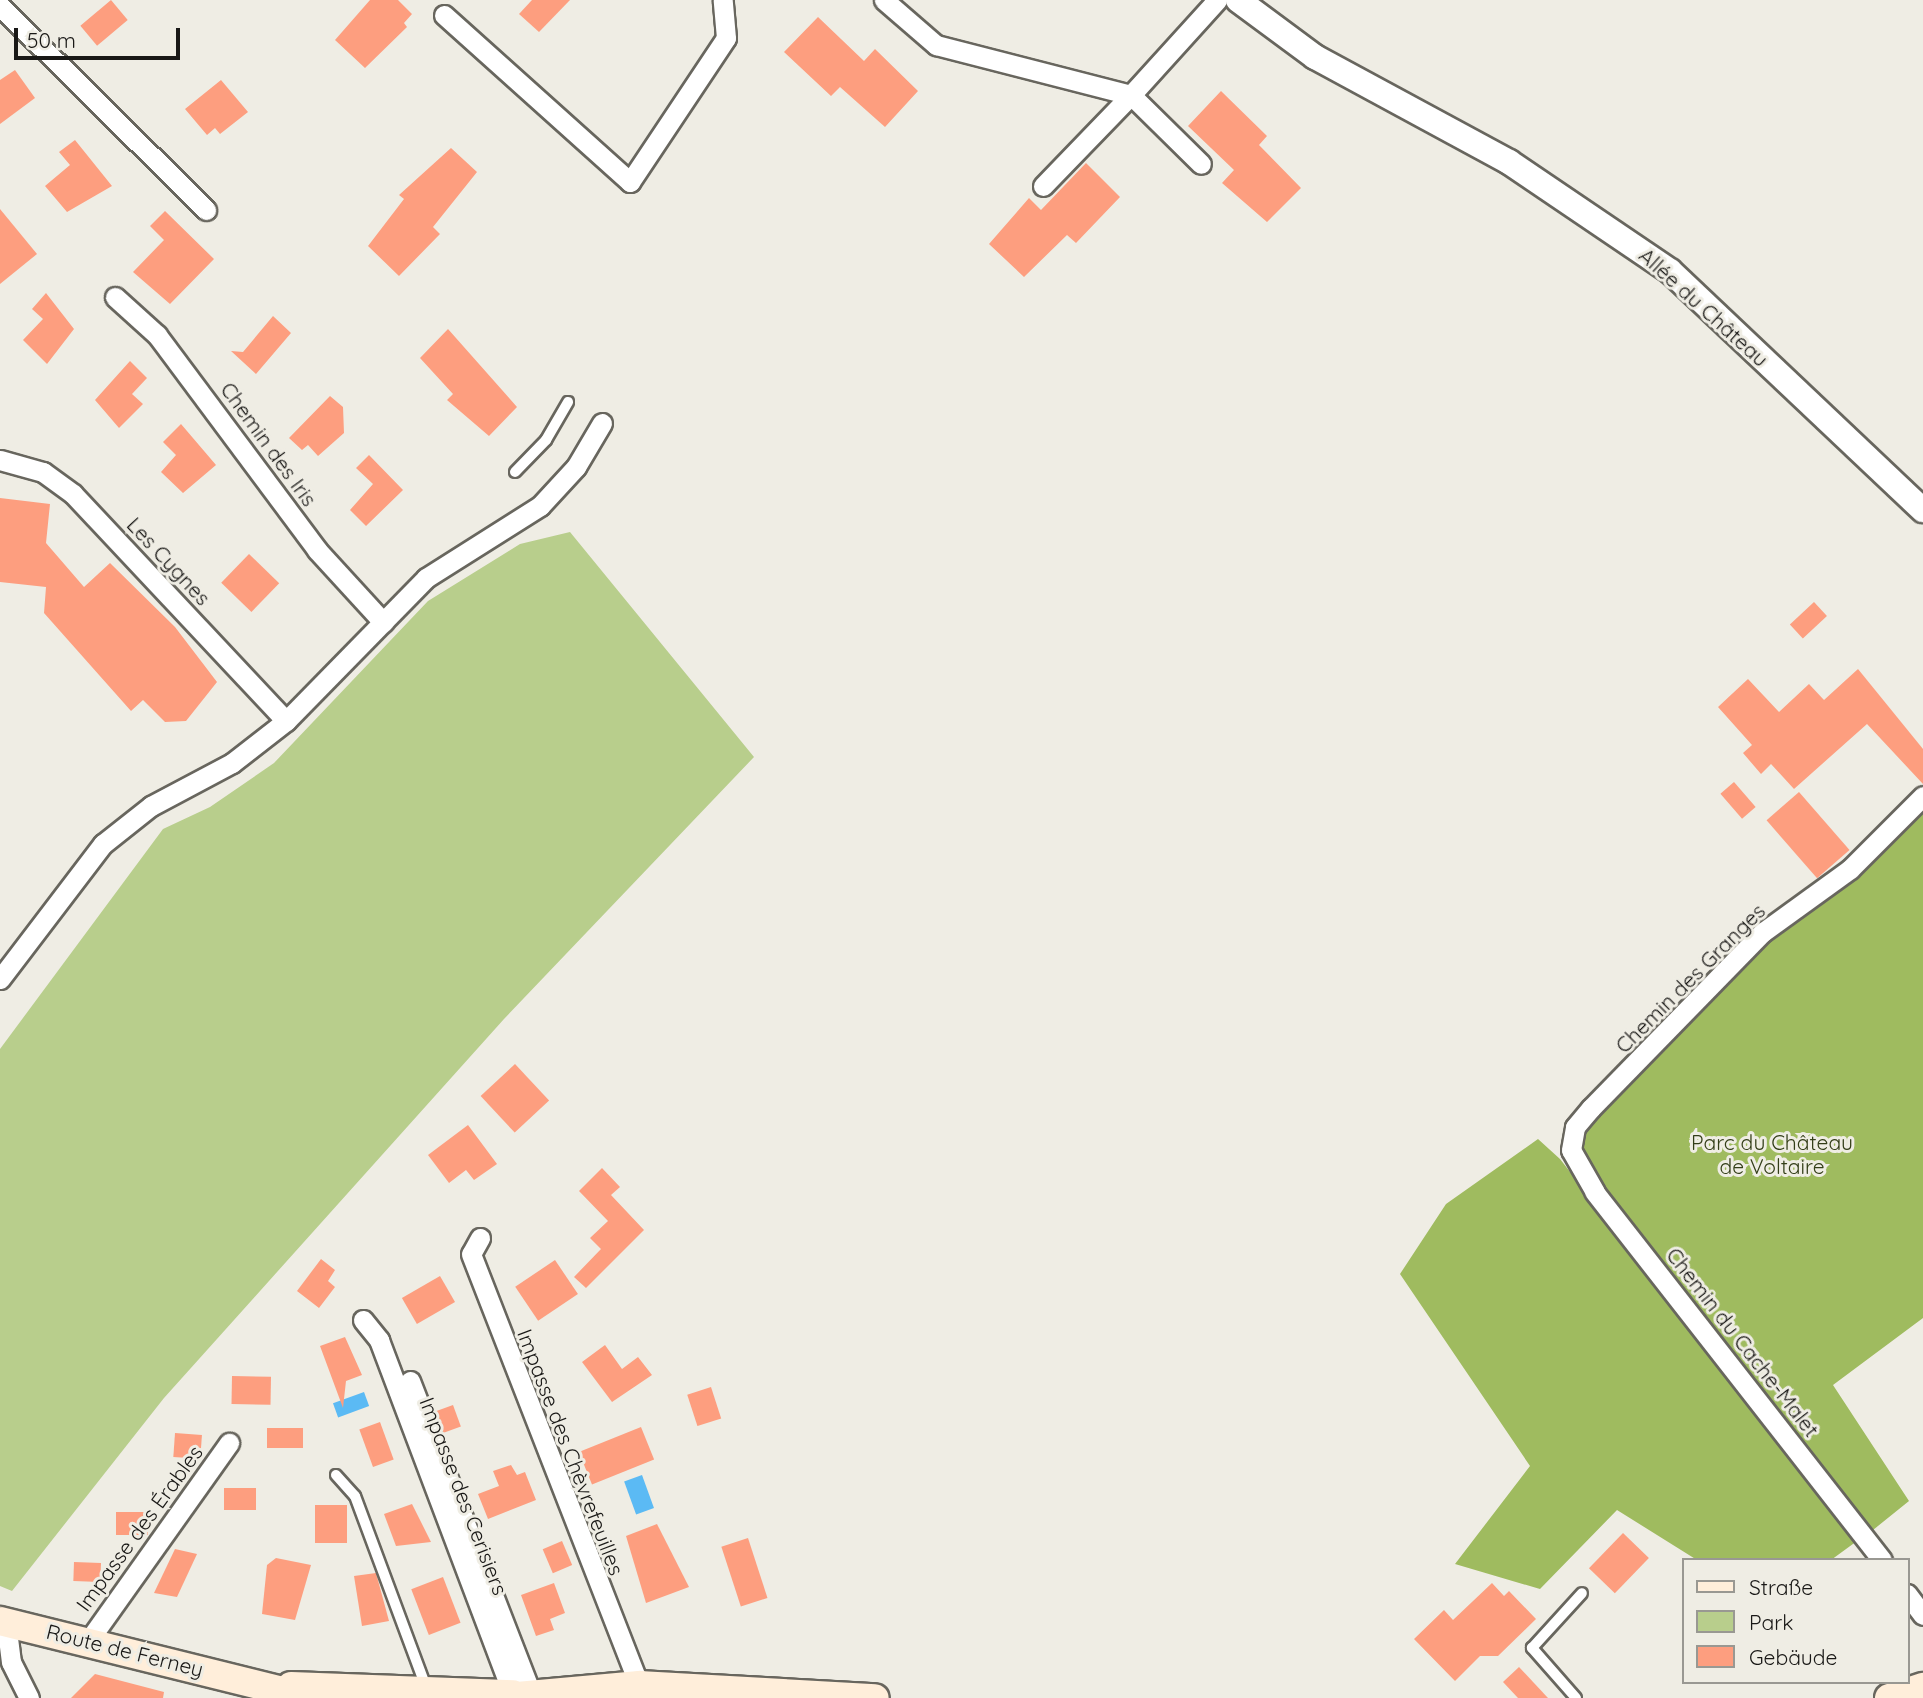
<!DOCTYPE html>
<meta charset="utf-8">
<style>
body{margin:0}
#map{position:relative;width:1923px;height:1698px;overflow:hidden;background:#efede4;font-family:Quicksand,sans-serif}
div>[style]{position:absolute}
.green>*{inset:0;background:#b8ce8c}
.forest>*{inset:0;background:#9fbb5f}
.water>*{inset:0;background:#5bbaf4;transform-origin:0 0}
.building>*{inset:0;background:#fd9e7f;transform-origin:0 0}
.roads{filter:drop-shadow(2px 0 #68665e) drop-shadow(-2px 0 #68665e) drop-shadow(0 2px #68665e) drop-shadow(0 -2px #68665e)}
.service>*{height:10px;margin:-5px;padding:0 5px;transform-origin:5px;border-radius:5px;background:#fff}
.minor>*{height:19px;margin:-9.5px;padding:0 9.5px;transform-origin:9.5px;border-radius:9.5px;background:#fff}
.tertiary>*{height:24px;margin:-12px;padding:0 12px;transform-origin:12px;border-radius:12px;background:#fff}
.secondary>*{height:28px;margin:-14px;padding:0 14px;transform-origin:14px;border-radius:14px;background:#ffeeda}
span{translate:-50% -50%;white-space:nowrap;text-align:center;line-height:1.15;-webkit-text-stroke:6px #efede4;paint-order:stroke}
.street-label{font-size:21px;color:#191816}
.park-label{font-size:21px;color:#333e18}
.legend{position:absolute;left:1682px;top:1558px;width:228px;height:126px;box-sizing:border-box;background:#efede4;border:2px solid #999892;margin:0;padding:9px 12px;list-style:none;font-size:21px;color:#191816}
.legend li{display:flex;align-items:center;gap:14px;height:35px}
.legend b{width:35px;border:2px solid #999892}
.scale{position:absolute;left:14px;top:28px;width:166px;height:32px;box-sizing:border-box;border:4px solid #191816;border-top:0;padding-left:9px;font-size:21px;line-height:24px;white-space:nowrap;color:#191816;-webkit-text-stroke:5px #efede4;paint-order:stroke}
</style>
<div id="map">
<div class="green">
<i style="clip-path:polygon(570px 532px,754px 757px,504px 1019px,164px 1398px,12px 1591px,0 1586px,0 1049px,163px 829px,210px 807px,274px 763px,428px 601px,520px 544px)"></i>
</div>
<div class="forest">
<i style="clip-path:polygon(1923px 810px,1923px 1318px,1833px 1385px,1909px 1501px,1873px 1530px,1585px 1161px,1581px 1140px,1585px 1127px,1767px 943px,1871px 863px)"></i>
<i style="clip-path:polygon(1538px 1139px,1560px 1159px,1857px 1541px,1831px 1560px,1697px 1560px,1617px 1510px,1540px 1589px,1455px 1564px,1530px 1466px,1400px 1274px,1446px 1204px)"></i>
</div>
<div class="water">
<i style="left:364px;top:1392px;width:15px;height:33px;rotate:70deg"></i>
<i style="left:642px;top:1475px;width:35px;height:19px;rotate:70deg"></i>
</div>
<div class="building">
<i style="left:111px;top:0;width:26px;height:40px;rotate:50deg"></i>
<i style="clip-path:polygon(370px 0,398px 0,412px 14px,404px 23px,407px 27px,365px 68px,335px 40px)"></i>
<i style="clip-path:polygon(532px 0,570px 0,539px 32px,519px 14px)"></i>
<i style="clip-path:polygon(818px 17px,864px 61px,875px 49px,918px 91px,885px 127px,840px 87px,831px 96px,784px 52px)"></i>
<i style="clip-path:polygon(15px 70px,35px 98px,0 124px,0 80px)"></i>
<i style="clip-path:polygon(221px 80px,248px 112px,220px 134px,215px 128px,207px 135px,185px 109px)"></i>
<i style="clip-path:polygon(1221px 91px,1267px 136px,1259px 145px,1301px 188px,1267px 222px,1222px 183px,1234px 170px,1188px 126px)"></i>
<i style="clip-path:polygon(75px 140px,112px 186px,67px 212px,45px 186px,70px 165px,59px 152px)"></i>
<i style="clip-path:polygon(451px 148px,477px 172px,433px 227px,440px 234px,399px 276px,368px 246px,404px 199px,399px 195px)"></i>
<i style="clip-path:polygon(1086px 163px,1120px 197px,1076px 243px,1067px 235px,1024px 277px,989px 244px,1029px 198px,1041px 210px)"></i>
<i style="clip-path:polygon(0 209px,37px 254px,0 284px)"></i>
<i style="clip-path:polygon(165px 211px,214px 259px,170px 304px,133px 272px,164px 240px,150px 226px)"></i>
<i style="clip-path:polygon(46px 293px,74px 329px,47px 364px,23px 340px,43px 319px,32px 309px)"></i>
<i style="clip-path:polygon(273px 316px,291px 333px,256px 374px,231px 351px,243px 352px)"></i>
<i style="clip-path:polygon(448px 329px,517px 407px,489px 436px,447px 400px,453px 394px,420px 358px)"></i>
<i style="clip-path:polygon(130px 361px,147px 378px,132px 394px,143px 404px,119px 428px,95px 400px)"></i>
<i style="clip-path:polygon(330px 396px,343px 407px,344px 433px,318px 456px,308px 445px,302px 450px,289px 438px)"></i>
<i style="clip-path:polygon(181px 424px,216px 465px,183px 493px,161px 472px,176px 455px,163px 442px)"></i>
<i style="clip-path:polygon(369px 455px,403px 490px,366px 526px,350px 510px,373px 484px,356px 468px)"></i>
<i style="clip-path:polygon(0 498px,50px 504px,46px 543px,84px 587px,110px 563px,175px 627px,217px 682px,186px 721px,165px 722px,143px 700px,131px 711px,44px 613px,46px 587px,0 582px)"></i>
<i style="left:249px;top:554px;width:42px;height:40px;rotate:44deg"></i>
<i style="left:1814px;top:602px;width:19px;height:33px;rotate:47deg"></i>
<i style="clip-path:polygon(1858px 669px,1923px 749px,1923px 784px,1867px 724px,1794px 789px,1771px 764px,1761px 774px,1743px 753px,1752px 745px,1718px 707px,1748px 679px,1779px 712px,1809px 684px,1824px 700px)"></i>
<i style="left:1734px;top:782px;width:33px;height:18px;rotate:49deg"></i>
<i style="left:1799px;top:792px;width:77px;height:43px;rotate:49deg"></i>
<i style="left:515px;top:1064px;width:50px;height:47px;rotate:47deg"></i>
<i style="clip-path:polygon(468px 1125px,497px 1164px,474px 1180px,466px 1170px,449px 1183px,428px 1155px)"></i>
<i style="clip-path:polygon(602px 1168px,620px 1187px,611px 1195px,644px 1230px,586px 1288px,574px 1277px,601px 1249px,590px 1238px,608px 1221px,579px 1191px)"></i>
<i style="clip-path:polygon(321px 1259px,335px 1270px,328px 1281px,335px 1287px,319px 1308px,297px 1291px)"></i>
<i style="left:555px;top:1260px;width:41px;height:48px;rotate:56deg"></i>
<i style="left:440px;top:1276px;width:30px;height:44px;rotate:60deg"></i>
<i style="clip-path:polygon(345px 1337px,362px 1375px,346px 1381px,343px 1408px,320px 1346px)"></i>
<i style="clip-path:polygon(605px 1345px,622px 1369px,638px 1357px,652px 1375px,612px 1402px,582px 1362px)"></i>
<i style="left:232px;top:1376px;width:39px;height:28px;rotate:1deg"></i>
<i style="left:711px;top:1387px;width:33px;height:25px;rotate:72deg"></i>
<i style="left:453px;top:1405px;width:23px;height:19px;rotate:70deg"></i>
<i style="left:380px;top:1422px;width:40px;height:22px;rotate:70deg"></i>
<i style="left:641px;top:1427px;width:35px;height:67px;rotate:68deg"></i>
<i style="left:267px;top:1428px;width:36px;height:20px"></i>
<i style="left:175px;top:1433px;width:27px;height:24px;rotate:4deg"></i>
<i style="clip-path:polygon(511px 1465px,517px 1475px,525px 1472px,536px 1500px,488px 1519px,478px 1494px,499px 1486px,493px 1471px)"></i>
<i style="left:256px;top:1488px;width:22px;height:32px;rotate:90deg"></i>
<i style="clip-path:polygon(412px 1504px,431px 1542px,396px 1546px,384px 1514px)"></i>
<i style="left:315px;top:1505px;width:32px;height:38px"></i>
<i style="left:116px;top:1512px;width:32px;height:23px"></i>
<i style="clip-path:polygon(657px 1524px,689px 1587px,646px 1603px,626px 1536px)"></i>
<i style="left:1623px;top:1533px;width:36px;height:49px;rotate:44deg"></i>
<i style="left:748px;top:1538px;width:63px;height:28px;rotate:72deg"></i>
<i style="left:562px;top:1541px;width:26px;height:21px;rotate:67deg"></i>
<i style="clip-path:polygon(175px 1549px,197px 1554px,177px 1597px,154px 1593px)"></i>
<i style="clip-path:polygon(276px 1558px,311px 1565px,295px 1620px,262px 1614px,267px 1565px)"></i>
<i style="left:74px;top:1562px;width:27px;height:19px;rotate:2deg"></i>
<i style="clip-path:polygon(376px 1573px,389px 1621px,362px 1626px,354px 1576px)"></i>
<i style="left:443px;top:1577px;width:49px;height:34px;rotate:69deg"></i>
<i style="clip-path:polygon(554px 1583px,565px 1613px,550px 1619px,554px 1630px,536px 1636px,521px 1595px)"></i>
<i style="clip-path:polygon(1492px 1583px,1504px 1596px,1509px 1591px,1536px 1619px,1498px 1656px,1480px 1656px,1455px 1681px,1414px 1639px,1444px 1610px,1453px 1620px)"></i>
<i style="clip-path:polygon(1519px 1667px,1548px 1698px,1518px 1698px,1503px 1682px)"></i>
<i style="clip-path:polygon(95px 1674px,164px 1692px,163px 1698px,71px 1698px)"></i>
</div>
<div class="roads">
<div class="service">
<i style="left:515px;top:472px;width:45px;rotate:-45.9deg"></i>
<i style="left:546px;top:440px;width:44px;rotate:-59.9deg"></i>
<i style="left:336px;top:1475px;width:28px;rotate:48deg"></i>
<i style="left:355px;top:1496px;width:204px;rotate:69.6deg"></i>
<i style="left:1576px;top:1698px;width:67px;rotate:-131.3deg"></i>
<i style="left:1532px;top:1648px;width:74px;rotate:-47.7deg"></i>
</div>
<div class="minor">
<i style="left:884px;top:0;width:69px;rotate:40.9deg"></i>
<i style="left:936px;top:45px;width:201px;rotate:14.4deg"></i>
<i style="left:1131px;top:95px;width:128px;rotate:-47.8deg"></i>
<i style="left:0;top:6px;width:290px;rotate:44.7deg"></i>
<i style="left:444px;top:15px;width:250px;rotate:41.9deg"></i>
<i style="left:630px;top:182px;width:173px;rotate:-56.3deg"></i>
<i style="left:726px;top:38px;width:38px;rotate:-95deg"></i>
<i style="left:1043px;top:186px;width:127px;rotate:-46deg"></i>
<i style="left:1131px;top:95px;width:98px;rotate:44.6deg"></i>
<i style="left:115px;top:297px;width:57px;rotate:42.1deg"></i>
<i style="left:157px;top:335px;width:268px;rotate:53.3deg"></i>
<i style="left:317px;top:550px;width:98px;rotate:47.5deg"></i>
<i style="left:0;top:460px;width:45px;rotate:15.6deg"></i>
<i style="left:43px;top:472px;width:37px;rotate:36deg"></i>
<i style="left:73px;top:494px;width:311px;rotate:46.8deg"></i>
<i style="left:0;top:979px;width:170px;rotate:-52.7deg"></i>
<i style="left:103px;top:844px;width:61px;rotate:-38.4deg"></i>
<i style="left:151px;top:806px;width:92px;rotate:-28deg"></i>
<i style="left:232px;top:763px;width:68px;rotate:-37.9deg"></i>
<i style="left:286px;top:721px;width:200px;rotate:-45.6deg"></i>
<i style="left:426px;top:578px;width:135px;rotate:-32.3deg"></i>
<i style="left:540px;top:506px;width:53px;rotate:-47.3deg"></i>
<i style="left:576px;top:467px;width:51px;rotate:-59.4deg"></i>
<i style="left:480px;top:1238px;width:18px;rotate:119deg"></i>
<i style="left:471px;top:1254px;width:463px;rotate:68.7deg"></i>
<i style="left:363px;top:1320px;width:26px;rotate:51deg"></i>
<i style="left:379px;top:1340px;width:379px;rotate:69.3deg"></i>
<i style="left:410px;top:1381px;width:335px;rotate:68.8deg"></i>
<i style="left:1882px;top:1560px;width:467px;rotate:-128deg"></i>
<i style="left:1595px;top:1192px;width:48px;rotate:-119.7deg"></i>
<i style="left:1571px;top:1150px;width:23px;rotate:-80deg"></i>
<i style="left:1575px;top:1127px;width:25px;rotate:-50deg"></i>
<i style="left:1591px;top:1108px;width:246px;rotate:-45.7deg"></i>
<i style="left:1763px;top:932px;width:107px;rotate:-35.9deg"></i>
<i style="left:1850px;top:869px;width:103px;rotate:-45deg"></i>
<i style="left:1907px;top:1594px;width:26px;rotate:53deg"></i>
<i style="left:6px;top:1622px;width:40px;rotate:82.9deg"></i>
<i style="left:11px;top:1662px;width:40px;rotate:63.4deg"></i>
<i style="left:89px;top:1640px;width:242px;rotate:-54.6deg"></i>
</div>
<div class="tertiary">
<i style="left:1238px;top:0;width:96px;rotate:36.5deg"></i>
<i style="left:1315px;top:57px;width:221px;rotate:28.4deg"></i>
<i style="left:1509px;top:162px;width:194px;rotate:34.1deg"></i>
<i style="left:1670px;top:271px;width:348px;rotate:43.4deg"></i>
</div>
<div class="secondary">
<i style="left:0;top:1621px;width:319px;rotate:13.9deg"></i>
<i style="left:291px;top:1686px;width:222px;rotate:2.1deg"></i>
<i style="left:495px;top:1698px;width:145px;rotate:-5.2deg"></i>
<i style="left:639px;top:1685px;width:236px;rotate:3.2deg"></i>
<i style="left:1889px;top:1698px;width:36px;rotate:-18deg"></i>
</div>
</div>
<div class="street-label">
<span style="left:1704px;top:307px;rotate:42deg">Allée du Château</span>
<span style="left:269px;top:444px;rotate:54deg">Chemin des Iris</span>
<span style="left:169px;top:561px;rotate:47deg">Les Cygnes</span>
<span style="left:1690px;top:978px;rotate:-45deg">Chemin des Granges</span>
<span style="left:1743px;top:1342px;rotate:52deg">Chemin du Cache-Malet</span>
<span style="left:571px;top:1452px;rotate:69deg">Impasse des Chèvrefeuilles</span>
<span style="left:464px;top:1496px;rotate:69deg">Impasse des Cerisiers</span>
<span style="left:139px;top:1528px;rotate:-54deg">Impasse des Érables</span>
<span style="left:125px;top:1650px;rotate:14deg">Route de Ferney</span>
</div>
<div class="park-label">
<span style="left:1772px;top:1154px">Parc du Château<br>de Voltaire</span>
</div>
<ul class="legend">
<li><b style="height:9px;background:#ffeeda"></b>Straße</li>
<li><b style="height:19px;background:#b8ce8c"></b>Park</li>
<li><b style="height:19px;background:#fd9e7f"></b>Gebäude</li>
</ul>
<div class="scale">50 m</div>
</div>
